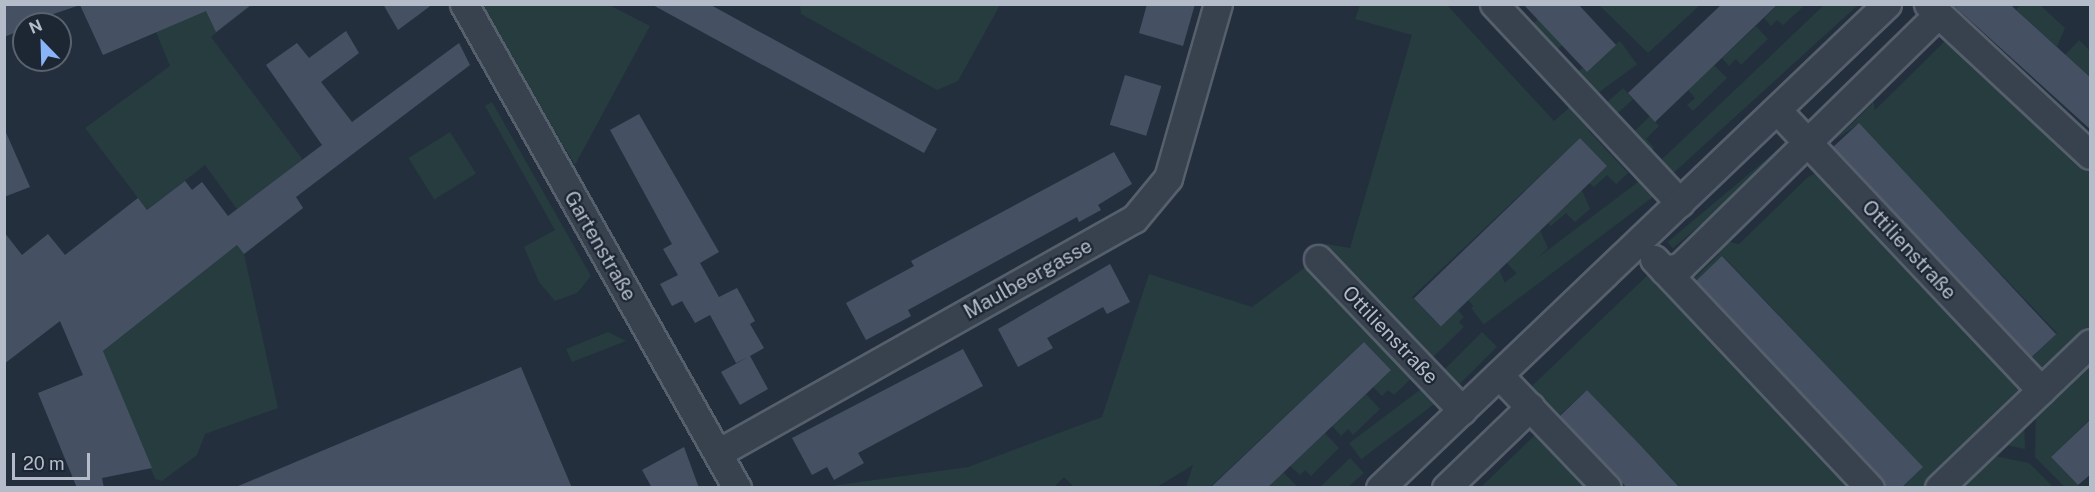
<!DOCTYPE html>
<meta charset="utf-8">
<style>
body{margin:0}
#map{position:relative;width:2095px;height:492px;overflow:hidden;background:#242f3e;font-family:"Public Sans",sans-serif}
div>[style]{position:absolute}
.green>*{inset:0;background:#263c3f;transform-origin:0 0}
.building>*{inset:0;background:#455162;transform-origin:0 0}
.roads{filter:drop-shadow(2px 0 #565f6c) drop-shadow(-2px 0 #565f6c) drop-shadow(0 2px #565f6c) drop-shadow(0 -2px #565f6c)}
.minor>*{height:27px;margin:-13.5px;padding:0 13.5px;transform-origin:13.5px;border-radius:13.5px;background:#38414e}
span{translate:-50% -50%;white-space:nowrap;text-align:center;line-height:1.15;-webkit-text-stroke:4.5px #1d2633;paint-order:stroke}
.street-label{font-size:20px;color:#b4bcc9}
.frame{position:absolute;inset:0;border:6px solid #b4bcc9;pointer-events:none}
.north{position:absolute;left:12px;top:12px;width:60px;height:60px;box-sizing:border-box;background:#1d2633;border:2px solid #59626f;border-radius:50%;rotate:337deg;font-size:16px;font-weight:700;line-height:24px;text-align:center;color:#b4bcc9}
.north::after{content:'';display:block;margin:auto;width:21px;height:27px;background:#8ab4f8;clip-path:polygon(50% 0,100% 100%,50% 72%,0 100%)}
.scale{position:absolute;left:12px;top:453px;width:78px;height:27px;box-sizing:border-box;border:3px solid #b4bcc9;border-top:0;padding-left:8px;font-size:18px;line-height:21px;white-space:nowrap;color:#b4bcc9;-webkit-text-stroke:4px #1d2633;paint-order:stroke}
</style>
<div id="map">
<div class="green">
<i style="clip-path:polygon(145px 5px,252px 5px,211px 37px,303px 160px,237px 209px,205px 165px,147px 210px,85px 128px,170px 66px)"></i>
<i style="clip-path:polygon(479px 5px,609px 5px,650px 26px,575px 165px)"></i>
<i style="clip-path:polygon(800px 5px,800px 4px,1000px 5px,958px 81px,937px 90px,801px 14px)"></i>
<i style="clip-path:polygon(1360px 5px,1447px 5px,1554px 121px,1570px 107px,1563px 99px,1567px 95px,1595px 124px,1588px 130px,1628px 173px,1616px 184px,1607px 175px,1594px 187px,1589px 183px,1607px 166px,1580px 138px,1538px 178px,1412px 297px,1439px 325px,1457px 309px,1464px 317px,1459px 322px,1464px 327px,1426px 364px,1318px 253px,1327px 244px,1350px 248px,1412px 35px,1355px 19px)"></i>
<i style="clip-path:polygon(1599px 5px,1700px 5px,1648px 53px)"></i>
<i style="clip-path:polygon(1778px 5px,1778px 4px,1805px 5px,1783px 25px,1777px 20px,1771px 26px,1764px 18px)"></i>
<i style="clip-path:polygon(1824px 5px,1858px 5px,1669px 177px,1657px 164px)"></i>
<i style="clip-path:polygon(2020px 5px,2040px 5px,2065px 28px,2057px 47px,2016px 10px)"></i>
<i style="clip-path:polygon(1538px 19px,1562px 45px,1551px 56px,1531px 26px)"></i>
<i style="clip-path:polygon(1756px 26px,1768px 39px,1741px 65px,1736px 59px,1729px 66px,1722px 58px)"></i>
<i style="clip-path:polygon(2079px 40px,2090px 51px,2090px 78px,2065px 55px)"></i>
<i style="left:1620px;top:41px;width:29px;height:60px;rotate:54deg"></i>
<i style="clip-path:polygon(1944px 42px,1962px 43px,2058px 144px,2090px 164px,2090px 334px,2048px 375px,2024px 365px,2057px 333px,1858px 124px,1835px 140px,1872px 104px,1871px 90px,1875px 110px)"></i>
<i style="clip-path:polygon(1714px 65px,1727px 78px,1693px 111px,1687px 105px,1695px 98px,1688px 90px)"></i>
<i style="left:1623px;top:88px;width:15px;height:31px;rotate:48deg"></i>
<i style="clip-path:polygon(492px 102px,591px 276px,577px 293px,555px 301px,539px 282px,524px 247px,555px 230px,485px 106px)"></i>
<i style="clip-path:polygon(1650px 116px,1659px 126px,1646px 139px,1654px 148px,1646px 156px,1628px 138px)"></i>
<i style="left:450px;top:132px;width:49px;height:49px;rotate:58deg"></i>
<i style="left:1794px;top:136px;width:8px;height:165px;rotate:50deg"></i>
<i style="clip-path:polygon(1824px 169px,2019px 377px,2024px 398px,1929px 487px,1901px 487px,1922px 467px,1723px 256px,1694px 283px,1684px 274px,1696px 277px,1719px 254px,1719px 240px,1739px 244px,1808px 177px)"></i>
<i style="left:1642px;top:179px;width:21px;height:214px;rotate:53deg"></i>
<i style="clip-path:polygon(1582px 190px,1590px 209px,1575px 222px,1566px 213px,1551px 226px,1548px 223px)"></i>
<i style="clip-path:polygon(1540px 230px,1548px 248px,1519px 276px,1506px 262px)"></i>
<i style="clip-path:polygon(237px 245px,244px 254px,278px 408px,205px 434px,197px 455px,162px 481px,155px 479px,103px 351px)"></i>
<i style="clip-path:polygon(1311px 263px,1417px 373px,1394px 395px,1388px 390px,1382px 396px,1373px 387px,1391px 370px,1364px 342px,1210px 487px,1186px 487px,1193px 465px,1157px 487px,1074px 487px,1064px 477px,1053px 488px,817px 488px,968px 467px,1102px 417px,1149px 274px,1252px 307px)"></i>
<i style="clip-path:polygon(1499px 269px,1507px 288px,1480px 313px,1467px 299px)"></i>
<i style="clip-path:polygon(1654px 269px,1862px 487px,1680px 487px,1587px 390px,1559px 416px,1531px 387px)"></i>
<i style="clip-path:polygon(608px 332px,626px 341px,572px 362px,566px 349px)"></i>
<i style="left:1482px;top:332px;width:21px;height:59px;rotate:45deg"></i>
<i style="clip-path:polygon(2090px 351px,2090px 419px,2051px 457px,2080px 487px,2065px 487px,2035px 457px,2036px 404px)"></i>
<i style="left:1425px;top:386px;width:20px;height:95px;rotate:53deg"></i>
<i style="clip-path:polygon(1366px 394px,1380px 409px,1353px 435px,1348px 429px,1341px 436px,1332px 426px)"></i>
<i style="left:1514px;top:403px;width:7px;height:125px;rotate:45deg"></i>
<i style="clip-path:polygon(1531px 415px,1600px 488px,1480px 488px,1536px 434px,1516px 429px)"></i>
<i style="clip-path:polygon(2024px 416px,2025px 449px,1996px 443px)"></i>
<i style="clip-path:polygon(1325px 433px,1339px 448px,1311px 476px,1305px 470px,1300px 475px,1290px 466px)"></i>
<i style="clip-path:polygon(1985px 454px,2029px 463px,2053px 487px,1949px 488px)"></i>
<i style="clip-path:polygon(1350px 458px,1364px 473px,1348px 487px,1320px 487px)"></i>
<i style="clip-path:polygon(1283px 472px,1298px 487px,1267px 488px)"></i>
</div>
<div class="building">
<i style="clip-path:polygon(4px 4px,252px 4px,216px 32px,206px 11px,103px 55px,80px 5px,24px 24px,24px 29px,4px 37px)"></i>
<i style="clip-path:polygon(383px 4px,433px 4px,398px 30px)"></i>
<i style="clip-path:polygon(651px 4px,709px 4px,937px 129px,924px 153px)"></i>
<i style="clip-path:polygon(1147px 4px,1195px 4px,1183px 46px,1139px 33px)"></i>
<i style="clip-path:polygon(1523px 4px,1578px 4px,1616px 45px,1587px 72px)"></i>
<i style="clip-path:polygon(1722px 4px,1778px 4px,1655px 122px,1628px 93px)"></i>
<i style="clip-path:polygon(1952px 4px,2010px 4px,2016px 10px,2091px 78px,2091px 130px)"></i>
<i style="clip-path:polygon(346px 31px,359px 53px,321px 82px,352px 122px,459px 43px,470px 65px,296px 197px,303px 208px,244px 254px,237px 245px,103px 351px,152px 468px,102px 478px,104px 488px,77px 488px,38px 393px,83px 375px,60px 321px,4px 364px,4px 232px,22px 255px,48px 234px,65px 255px,138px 198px,147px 210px,185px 181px,192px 190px,202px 182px,228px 216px,322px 145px,266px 65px,297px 43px,309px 58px)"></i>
<i style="left:1125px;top:75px;width:38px;height:52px;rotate:17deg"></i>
<i style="clip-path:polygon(639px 114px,719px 252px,700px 263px,719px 297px,737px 288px,755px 321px,750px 324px,764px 348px,750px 356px,768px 389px,740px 405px,721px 372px,748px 357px,736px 363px,710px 315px,695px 323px,682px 301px,672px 306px,660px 284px,678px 275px,663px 249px,672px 244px,610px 130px)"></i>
<i style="left:1859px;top:123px;width:289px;height:35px;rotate:47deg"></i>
<i style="clip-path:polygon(4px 128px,30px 187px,4px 197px)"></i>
<i style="left:1580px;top:138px;width:39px;height:231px;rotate:46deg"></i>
<i style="clip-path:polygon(1114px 152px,1132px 184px,1098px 205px,1101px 210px,1079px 222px,1077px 217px,908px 310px,911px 316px,866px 340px,846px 303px,914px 266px,911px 261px)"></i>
<i style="clip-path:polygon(1722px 256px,1923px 467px,1901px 488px,1888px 488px,1696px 281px)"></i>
<i style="clip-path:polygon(1110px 264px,1130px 302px,1107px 314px,1103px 307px,1047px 338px,1053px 348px,1018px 367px,998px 329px)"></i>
<i style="clip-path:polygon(1364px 342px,1391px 370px,1366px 394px,1267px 488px,1210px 488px)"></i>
<i style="clip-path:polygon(963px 349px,983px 386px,858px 453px,864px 463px,834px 480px,827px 467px,812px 475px,792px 438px)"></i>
<i style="clip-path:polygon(521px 367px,572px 488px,236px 488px,236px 487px)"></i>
<i style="clip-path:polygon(1587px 390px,1641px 446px,1680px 488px,1627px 488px,1560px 416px)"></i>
<i style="clip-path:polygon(2091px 419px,2091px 474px,2078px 485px,2051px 457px)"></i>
<i style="clip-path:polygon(684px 447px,699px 488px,652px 488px,642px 470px)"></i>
</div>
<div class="roads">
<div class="minor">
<i style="left:464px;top:4px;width:556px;rotate:60.57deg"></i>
<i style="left:1494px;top:4px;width:272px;rotate:46.9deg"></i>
<i style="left:1928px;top:4px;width:221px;rotate:43deg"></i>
<i style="left:1777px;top:110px;width:385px;rotate:46.7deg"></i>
<i style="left:1318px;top:259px;width:209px;rotate:46.4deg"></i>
<i style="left:1654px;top:259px;width:315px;rotate:46.7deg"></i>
<i style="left:1664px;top:270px;width:16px;rotate:-11deg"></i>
<i style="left:1680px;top:267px;width:361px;rotate:-44.4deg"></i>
<i style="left:1499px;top:375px;width:156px;rotate:46.3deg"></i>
<i style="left:718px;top:453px;width:477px;rotate:-29.4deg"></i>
<i style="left:1134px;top:219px;width:53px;rotate:-50.3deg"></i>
<i style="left:1168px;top:178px;width:181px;rotate:-74deg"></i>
<i style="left:1380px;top:488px;width:701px;rotate:-43.67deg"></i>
<i style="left:1446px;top:488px;width:117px;rotate:-44deg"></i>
<i style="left:1939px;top:488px;width:209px;rotate:-43.8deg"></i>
</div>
</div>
<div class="street-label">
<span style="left:600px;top:246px;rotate:60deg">Gartenstraße</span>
<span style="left:1909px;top:250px;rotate:47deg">Ottilienstraße</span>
<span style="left:1028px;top:279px;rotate:-29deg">Maulbeergasse</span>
<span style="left:1390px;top:335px;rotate:46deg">Ottilienstraße</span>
</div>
<div class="frame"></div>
<div class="north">N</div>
<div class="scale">20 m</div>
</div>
